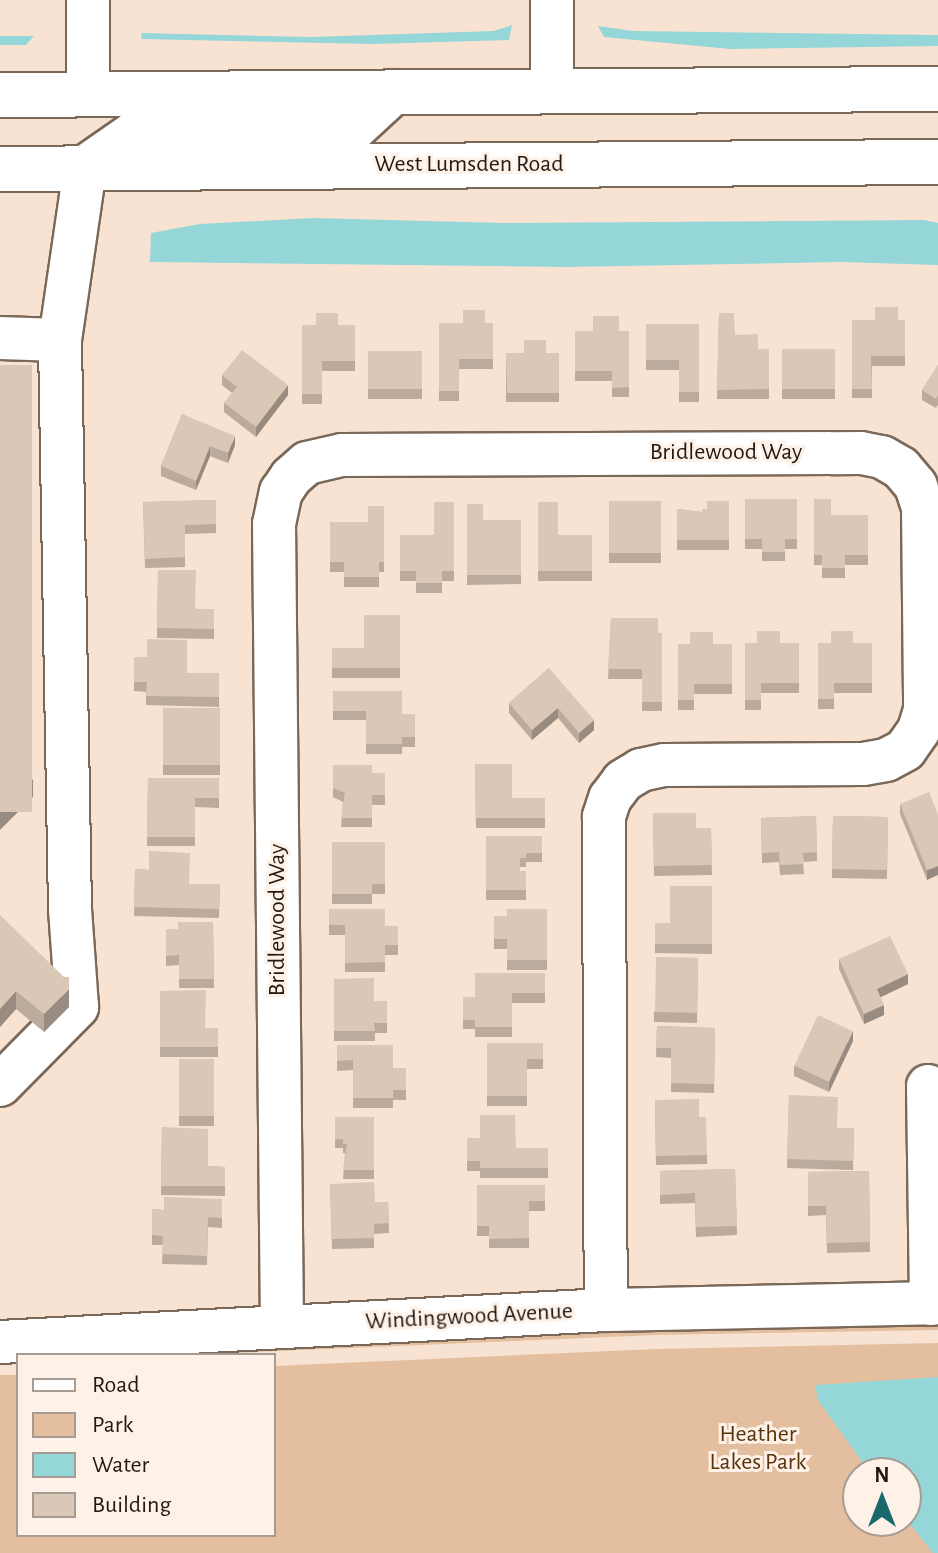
<!DOCTYPE html>
<style>
body{margin:0}
#map{position:relative;width:938px;height:1553px;overflow:hidden;background:#f8e3d2;font-family:"Alegreya Sans",sans-serif}
div>[style]{position:absolute}
.green>*{inset:0;background:#e3bfa0}
.water>*{inset:0;background:#95d6d9}
.roads{filter:drop-shadow(2px 0 #7a6859) drop-shadow(-2px 0 #7a6859) drop-shadow(0 2px #7a6859) drop-shadow(0 -2px #7a6859)}
.minor>*{height:42px;margin:-21px;padding:0 21px;transform-origin:21px;border-radius:21px;background:#fff}
.major>*{height:44px;margin:-22px;padding:0 22px;transform-origin:22px;border-radius:22px;background:#fff}
.wall>*{inset:0;background:#bcab9d;transform-origin:0 0}
.shaded-wall>*{inset:0;background:#998b7f}
.building>*{inset:0;background:#dbc7b6;transform-origin:0 0}
span{translate:-50% -50%;white-space:nowrap;text-align:center;line-height:1.15;-webkit-text-stroke:6px #fef2e8;paint-order:stroke}
.street-label{font-size:24px;color:#211a14}
.park-label{font-size:24px;color:#583208}
.legend{position:absolute;left:16px;top:1353px;width:260px;height:184px;box-sizing:border-box;background:#fef2e8;border:2px solid #a69c93;margin:0;padding:10px 14px;list-style:none;font-size:24px;color:#211a14}
.legend li{display:flex;align-items:center;gap:16px;height:40px}
.legend b{width:40px;border:2px solid #a69c93}
.north{position:absolute;left:842px;top:1457px;width:80px;height:80px;box-sizing:border-box;background:#fef2e8;border:2px solid #a69c93;border-radius:50%;rotate:0deg;font-size:22px;font-weight:700;line-height:32px;text-align:center;color:#211a14}
.north::after{content:'';display:block;margin:auto;width:28px;height:36px;background:#1b686c;clip-path:polygon(50% 0,100% 100%,50% 72%,0 100%)}
</style>
<div id="map">
<div class="green">
<i style="clip-path:polygon(938px 1323px,938px 1330px,656px 1335px,185px 1355px,50px 1355px,422px 1335px)"></i>
<i style="clip-path:polygon(evenodd,938px 1343px,938px 1553px,0 1553px,0 1375px,18px 1375px,18px 1535px,274px 1535px,274px 1366px,656px 1349px,938px 1343px,858px 1473px,906px 1473px,906px 1521px,858px 1521px,858px 1473px)"></i>
</div>
<div class="water">
<i style="clip-path:polygon(512px 25px,509px 40px,372px 44px,142px 39px,141px 33px,310px 37px,494px 31px)"></i>
<i style="clip-path:polygon(598px 26px,633px 31px,938px 35px,938px 46px,730px 49px,604px 37px)"></i>
<i style="clip-path:polygon(0 36px,34px 36px,26px 45px,0 45px)"></i>
<i style="clip-path:polygon(313px 218px,504px 223px,924px 220px,938px 223px,938px 265px,841px 262px,567px 267px,150px 262px,151px 233px,200px 224px)"></i>
<i style="clip-path:polygon(938px 1377px,938px 1553px,933px 1553px,906px 1519px,906px 1473px,870px 1473px,818px 1400px,815px 1385px)"></i>
</div>
<div class="roads">
<div class="minor">
<i style="left:88px;top:0;width:95px;rotate:90deg"></i>
<i style="left:552px;top:0;width:91px;rotate:90deg"></i>
<i style="left:0;top:338px;width:60px;rotate:1.9deg"></i>
<i style="left:60px;top:340px;width:174px;rotate:-81.7deg"></i>
<i style="left:0;top:1085px;width:110px;rotate:-45.4deg"></i>
<i style="left:77px;top:1007px;width:98px;rotate:-94.1deg"></i>
<i style="left:70px;top:909px;width:569px;rotate:-91.01deg"></i>
<i style="left:928px;top:1086px;width:218px;rotate:89.2deg"></i>
<i style="left:282px;top:1327px;width:803px;rotate:-90.57deg"></i>
<i style="left:274px;top:524px;width:33px;rotate:-78deg"></i>
<i style="left:281px;top:492px;width:18px;rotate:-56deg"></i>
<i style="left:291px;top:477px;width:21px;rotate:-41deg"></i>
<i style="left:307px;top:463px;width:36px;rotate:-13deg"></i>
<i style="left:342px;top:455px;width:519px;rotate:-0.22deg"></i>
<i style="left:861px;top:453px;width:21px;rotate:11deg"></i>
<i style="left:882px;top:457px;width:22px;rotate:30deg"></i>
<i style="left:901px;top:468px;width:23px;rotate:50deg"></i>
<i style="left:916px;top:486px;width:22px;rotate:72deg"></i>
<i style="left:923px;top:507px;width:203px;rotate:89.4deg"></i>
<i style="left:925px;top:710px;width:21px;rotate:107deg"></i>
<i style="left:919px;top:730px;width:24px;rotate:125deg"></i>
<i style="left:905px;top:750px;width:21px;rotate:152deg"></i>
<i style="left:886px;top:760px;width:23px;rotate:170deg"></i>
<i style="left:863px;top:764px;width:199px;rotate:179.7deg"></i>
<i style="left:664px;top:765px;width:24px;rotate:168deg"></i>
<i style="left:641px;top:770px;width:21px;rotate:149deg"></i>
<i style="left:623px;top:781px;width:21px;rotate:127deg"></i>
<i style="left:610px;top:798px;width:20px;rotate:108deg"></i>
<i style="left:604px;top:817px;width:493px;rotate:89.8deg"></i>
<i style="left:0;top:1342px;width:607px;rotate:-3.02deg"></i>
<i style="left:606px;top:1310px;width:332px;rotate:-1.2deg"></i>
</div>
<div class="major">
<i style="left:0;top:95px;width:938px;rotate:-0.37deg"></i>
<i style="left:85px;top:168px;width:60px;rotate:-34.8deg"></i>
<i style="left:134px;top:134px;width:219px;rotate:-1.3deg"></i>
<i style="left:353px;top:129px;width:54px;rotate:-42.8deg"></i>
<i style="left:0;top:169px;width:938px;rotate:-0.43deg"></i>
</div>
</div>
<div class="wall">
<i style="clip-path:polygon(719px 313px,735px 335px,758px 349px,769px 349px,769px 399px,717px 399px)"></i>
<i style="clip-path:polygon(852px 320px,905px 320px,905px 366px,872px 366px,872px 398px,852px 398px)"></i>
<i style="clip-path:polygon(439px 323px,493px 323px,493px 369px,459px 369px,459px 401px,439px 401px)"></i>
<i style="clip-path:polygon(646px 324px,699px 324px,699px 402px,679px 402px,679px 370px,646px 370px)"></i>
<i style="clip-path:polygon(302px 325px,355px 325px,355px 371px,322px 371px,322px 404px,302px 404px)"></i>
<i style="clip-path:polygon(575px 331px,629px 331px,629px 397px,612px 397px,612px 381px,575px 381px)"></i>
<i style="left:782px;top:349px;width:53px;height:50px"></i>
<i style="left:422px;top:351px;width:48px;height:54px;rotate:90deg"></i>
<i style="left:506px;top:353px;width:53px;height:49px"></i>
<i style="clip-path:polygon(938px 365px,938px 405px,936px 408px,922px 400px,922px 390px)"></i>
<i style="clip-path:polygon(222px 375px,288px 395px,256px 437px,224px 412px,224px 403px,232px 393px,222px 385px)"></i>
<i style="clip-path:polygon(182px 414px,235px 445px,228px 463px,210px 456px,196px 490px,161px 476px,161px 466px)"></i>
<i style="clip-path:polygon(745px 499px,797px 499px,797px 549px,785px 549px,785px 561px,762px 561px,762px 549px,745px 549px)"></i>
<i style="clip-path:polygon(814px 499px,831px 515px,868px 515px,868px 565px,845px 565px,845px 578px,822px 578px,822px 565px,814px 565px)"></i>
<i style="clip-path:polygon(216px 500px,216px 533px,185px 534px,185px 567px,145px 568px,143px 502px)"></i>
<i style="left:609px;top:501px;width:52px;height:62px"></i>
<i style="clip-path:polygon(729px 501px,729px 550px,677px 550px,677px 509px,702px 512px,707px 509px)"></i>
<i style="clip-path:polygon(454px 502px,454px 581px,442px 581px,442px 593px,416px 593px,416px 581px,400px 581px,400px 535px,434px 535px)"></i>
<i style="clip-path:polygon(538px 502px,558px 535px,592px 535px,592px 581px,538px 581px)"></i>
<i style="clip-path:polygon(467px 504px,483px 520px,521px 520px,521px 584px,467px 585px)"></i>
<i style="clip-path:polygon(384px 506px,384px 572px,379px 572px,379px 587px,344px 587px,344px 572px,330px 572px,330px 522px,368px 522px)"></i>
<i style="clip-path:polygon(158px 570px,196px 609px,214px 609px,214px 639px,157px 638px)"></i>
<i style="clip-path:polygon(400px 615px,400px 678px,332px 678px,332px 648px,364px 648px)"></i>
<i style="clip-path:polygon(611px 618px,658px 633px,662px 633px,662px 711px,642px 711px,642px 679px,608px 679px)"></i>
<i style="clip-path:polygon(745px 643px,799px 643px,799px 693px,761px 693px,761px 710px,745px 710px)"></i>
<i style="clip-path:polygon(818px 643px,872px 643px,872px 693px,834px 693px,834px 709px,818px 709px)"></i>
<i style="clip-path:polygon(678px 644px,732px 644px,732px 694px,694px 694px,694px 710px,678px 710px)"></i>
<i style="clip-path:polygon(134px 657px,187px 673px,219px 673px,219px 707px,146px 705px,146px 692px,134px 691px)"></i>
<i style="clip-path:polygon(549px 668px,594px 730px,579px 743px,558px 718px,532px 740px,509px 713px,509px 703px)"></i>
<i style="clip-path:polygon(333px 691px,402px 714px,415px 714px,415px 747px,402px 747px,402px 754px,366px 754px,366px 720px,333px 720px)"></i>
<i style="left:163px;top:708px;width:57px;height:67px"></i>
<i style="clip-path:polygon(475px 764px,512px 798px,545px 798px,545px 828px,476px 828px)"></i>
<i style="clip-path:polygon(333px 765px,372px 773px,385px 773px,385px 805px,372px 805px,372px 827px,341px 827px,343px 802px,333px 797px)"></i>
<i style="clip-path:polygon(148px 778px,219px 778px,219px 808px,195px 807px,195px 846px,147px 846px)"></i>
<i style="clip-path:polygon(900px 804px,938px 815px,927px 880px,900px 814px)"></i>
<i style="clip-path:polygon(653px 813px,696px 828px,711px 828px,712px 875px,654px 876px)"></i>
<i style="clip-path:polygon(816px 816px,817px 861px,803px 862px,804px 874px,780px 875px,779px 862px,762px 863px,761px 818px)"></i>
<i style="left:833px;top:816px;width:55px;height:62px;rotate:1deg"></i>
<i style="clip-path:polygon(486px 836px,542px 836px,542px 862px,526px 862px,526px 867px,520px 867px,520px 871px,526px 871px,526px 900px,486px 900px)"></i>
<i style="clip-path:polygon(332px 842px,385px 842px,385px 894px,372px 894px,372px 904px,332px 904px)"></i>
<i style="clip-path:polygon(135px 869px,149px 870px,189px 884px,220px 884px,219px 918px,134px 916px)"></i>
<i style="clip-path:polygon(712px 886px,712px 954px,655px 953px,655px 923px,670px 923px)"></i>
<i style="clip-path:polygon(329px 909px,385px 926px,398px 926px,398px 955px,385px 955px,385px 972px,345px 972px,345px 935px,329px 935px)"></i>
<i style="clip-path:polygon(547px 909px,547px 970px,507px 970px,507px 949px,494px 949px,494px 916px,507px 916px)"></i>
<i style="clip-path:polygon(0 915px,69px 1007px,44px 1032px,16px 1009px,0 1027px)"></i>
<i style="clip-path:polygon(213px 922px,214px 988px,179px 988px,179px 965px,166px 966px,166px 929px,178px 929px)"></i>
<i style="clip-path:polygon(698px 958px,697px 1023px,654px 1022px,654px 1012px)"></i>
<i style="clip-path:polygon(839px 959px,908px 984px,880px 997px,884px 1015px,864px 1024px,839px 969px)"></i>
<i style="clip-path:polygon(545px 973px,545px 1003px,512px 1003px,512px 1037px,475px 1037px,475px 1029px,463px 1029px,463px 997px,475px 997px)"></i>
<i style="clip-path:polygon(334px 979px,374px 1001px,387px 1001px,387px 1033px,375px 1033px,375px 1041px,334px 1041px)"></i>
<i style="clip-path:polygon(160px 991px,205px 1028px,218px 1028px,218px 1057px,160px 1057px)"></i>
<i style="clip-path:polygon(657px 1026px,715px 1028px,714px 1093px,671px 1092px,671px 1058px,656px 1057px)"></i>
<i style="clip-path:polygon(853px 1041px,829px 1092px,794px 1076px,794px 1066px)"></i>
<i style="clip-path:polygon(487px 1043px,543px 1043px,543px 1069px,527px 1069px,527px 1106px,487px 1106px)"></i>
<i style="clip-path:polygon(337px 1045px,393px 1068px,406px 1068px,406px 1100px,393px 1100px,393px 1108px,353px 1108px,353px 1070px,337px 1071px)"></i>
<i style="left:214px;top:1059px;width:67px;height:35px;rotate:90deg"></i>
<i style="clip-path:polygon(789px 1095px,837px 1128px,854px 1128px,853px 1170px,787px 1168px)"></i>
<i style="clip-path:polygon(655px 1100px,699px 1117px,707px 1155px,707px 1164px,656px 1165px)"></i>
<i style="clip-path:polygon(335px 1117px,374px 1117px,374px 1179px,343px 1179px,345px 1153px,343px 1153px,343px 1148px,335px 1148px)"></i>
<i style="clip-path:polygon(162px 1127px,208px 1166px,225px 1167px,225px 1196px,161px 1195px)"></i>
<i style="clip-path:polygon(467px 1138px,516px 1148px,548px 1148px,548px 1178px,480px 1178px,480px 1171px,467px 1171px)"></i>
<i style="clip-path:polygon(735px 1169px,737px 1235px,696px 1237px,695px 1203px,660px 1204px,660px 1171px)"></i>
<i style="clip-path:polygon(869px 1171px,870px 1252px,827px 1253px,826px 1215px,808px 1216px,808px 1172px)"></i>
<i style="clip-path:polygon(330px 1184px,375px 1202px,388px 1202px,389px 1233px,374px 1234px,374px 1248px,332px 1249px)"></i>
<i style="clip-path:polygon(477px 1185px,545px 1185px,545px 1211px,529px 1211px,529px 1248px,489px 1248px,489px 1236px,477px 1236px)"></i>
<i style="clip-path:polygon(222px 1199px,222px 1228px,208px 1227px,207px 1265px,162px 1264px,163px 1245px,152px 1245px,152px 1209px,164px 1210px)"></i>
</div>
<div class="shaded-wall">
<i style="clip-path:polygon(288px 385px,288px 395px,256px 437px,256px 427px)"></i>
<i style="clip-path:polygon(235px 436px,235px 445px,228px 463px,228px 453px)"></i>
<i style="clip-path:polygon(210px 446px,210px 456px,196px 490px,196px 481px)"></i>
<i style="clip-path:polygon(558px 708px,558px 718px,532px 740px,532px 730px)"></i>
<i style="clip-path:polygon(594px 720px,594px 730px,579px 743px,579px 733px)"></i>
<i style="clip-path:polygon(33px 779px,33px 797px,0 830px,0 812px)"></i>
<i style="clip-path:polygon(938px 866px,938px 875px,927px 880px,927px 870px)"></i>
<i style="clip-path:polygon(908px 974px,908px 984px,877px 999px,877px 989px)"></i>
<i style="clip-path:polygon(69px 989px,69px 1007px,44px 1032px,44px 1014px)"></i>
<i style="clip-path:polygon(16px 991px,16px 1009px,0 1027px,0 1009px)"></i>
<i style="clip-path:polygon(884px 1005px,884px 1015px,864px 1024px,864px 1014px)"></i>
<i style="clip-path:polygon(853px 1031px,853px 1041px,829px 1092px,829px 1082px)"></i>
</div>
<div class="building">
<i style="clip-path:polygon(875px 307px,898px 307px,898px 320px,905px 320px,905px 356px,871px 356px,872px 389px,852px 389px,852px 320px,875px 320px)"></i>
<i style="clip-path:polygon(463px 310px,485px 310px,485px 323px,493px 323px,493px 359px,459px 359px,459px 391px,439px 391px,439px 323px,463px 323px)"></i>
<i style="clip-path:polygon(316px 313px,338px 313px,338px 325px,355px 325px,355px 361px,322px 361px,322px 394px,302px 394px,302px 325px,316px 325px)"></i>
<i style="clip-path:polygon(719px 313px,734px 313px,735px 335px,758px 334px,758px 349px,769px 349px,769px 389px,717px 390px)"></i>
<i style="clip-path:polygon(593px 316px,619px 316px,619px 331px,629px 331px,629px 387px,612px 388px,612px 371px,575px 371px,575px 331px,593px 331px)"></i>
<i style="clip-path:polygon(646px 324px,699px 324px,699px 392px,679px 392px,679px 360px,646px 360px)"></i>
<i style="clip-path:polygon(524px 340px,546px 340px,546px 353px,559px 353px,559px 393px,507px 393px,506px 353px,524px 353px)"></i>
<i style="left:782px;top:349px;width:53px;height:40px"></i>
<i style="clip-path:polygon(242px 350px,288px 385px,256px 427px,224px 403px,237px 387px,222px 375px)"></i>
<i style="left:422px;top:351px;width:38px;height:54px;rotate:90deg"></i>
<i style="left:0;top:365px;width:32px;height:447px"></i>
<i style="clip-path:polygon(938px 365px,938px 395px,936px 399px,922px 390px)"></i>
<i style="clip-path:polygon(182px 414px,235px 436px,228px 453px,210px 446px,196px 481px,161px 466px)"></i>
<i style="clip-path:polygon(745px 499px,797px 499px,797px 539px,785px 539px,785px 552px,762px 552px,762px 539px,745px 539px)"></i>
<i style="clip-path:polygon(814px 499px,831px 499px,831px 515px,868px 515px,868px 555px,845px 555px,845px 568px,822px 568px,822px 555px,814px 555px)"></i>
<i style="clip-path:polygon(216px 500px,216px 524px,185px 525px,185px 557px,145px 559px,143px 502px)"></i>
<i style="left:609px;top:501px;width:52px;height:52px"></i>
<i style="clip-path:polygon(707px 501px,729px 501px,729px 540px,677px 540px,677px 509px,702px 512px,702px 509px,707px 509px)"></i>
<i style="clip-path:polygon(434px 502px,454px 502px,454px 571px,442px 571px,442px 583px,416px 583px,416px 571px,400px 571px,400px 535px,434px 535px)"></i>
<i style="clip-path:polygon(538px 502px,558px 502px,558px 535px,592px 535px,592px 571px,538px 571px)"></i>
<i style="clip-path:polygon(467px 504px,483px 504px,483px 520px,521px 520px,521px 575px,467px 575px)"></i>
<i style="clip-path:polygon(368px 506px,384px 506px,384px 562px,379px 562px,379px 577px,344px 577px,344px 562px,330px 562px,330px 522px,368px 522px)"></i>
<i style="clip-path:polygon(158px 570px,196px 570px,195px 609px,214px 609px,214px 629px,157px 628px)"></i>
<i style="clip-path:polygon(364px 615px,400px 615px,400px 668px,332px 668px,332px 648px,364px 648px)"></i>
<i style="clip-path:polygon(611px 618px,658px 618px,658px 633px,662px 633px,662px 702px,642px 702px,642px 669px,608px 669px)"></i>
<i style="clip-path:polygon(757px 631px,780px 631px,780px 643px,799px 643px,799px 683px,761px 683px,761px 700px,745px 700px,745px 643px,757px 643px)"></i>
<i style="clip-path:polygon(831px 631px,853px 631px,853px 643px,872px 643px,872px 683px,834px 683px,834px 699px,818px 699px,818px 643px,831px 643px)"></i>
<i style="clip-path:polygon(690px 632px,713px 632px,713px 644px,732px 644px,732px 684px,694px 684px,694px 700px,678px 700px,678px 644px,690px 644px)"></i>
<i style="clip-path:polygon(147px 639px,187px 640px,187px 673px,219px 673px,219px 697px,146px 696px,147px 682px,134px 682px,134px 657px,147px 657px)"></i>
<i style="clip-path:polygon(549px 668px,594px 720px,579px 733px,558px 708px,532px 730px,509px 703px)"></i>
<i style="clip-path:polygon(333px 691px,402px 691px,402px 714px,415px 714px,415px 737px,402px 737px,402px 744px,366px 744px,366px 711px,333px 711px)"></i>
<i style="left:163px;top:708px;width:57px;height:57px"></i>
<i style="clip-path:polygon(475px 764px,512px 764px,512px 798px,545px 798px,545px 818px,476px 818px)"></i>
<i style="clip-path:polygon(333px 765px,372px 765px,372px 773px,385px 773px,385px 795px,372px 795px,372px 818px,341px 818px,345px 793px,333px 788px)"></i>
<i style="clip-path:polygon(148px 778px,219px 778px,219px 798px,195px 798px,195px 837px,147px 837px)"></i>
<i style="clip-path:polygon(929px 792px,938px 815px,938px 866px,927px 870px,900px 804px)"></i>
<i style="clip-path:polygon(653px 813px,696px 813px,696px 828px,711px 828px,712px 865px,654px 866px)"></i>
<i style="clip-path:polygon(816px 816px,817px 852px,803px 853px,804px 864px,780px 865px,779px 852px,762px 853px,761px 818px)"></i>
<i style="left:833px;top:816px;width:55px;height:53px;rotate:1deg"></i>
<i style="clip-path:polygon(486px 836px,542px 836px,542px 853px,526px 853px,526px 858px,520px 858px,520px 871px,526px 871px,526px 890px,486px 890px)"></i>
<i style="clip-path:polygon(332px 842px,385px 842px,385px 884px,372px 884px,372px 894px,332px 894px)"></i>
<i style="clip-path:polygon(149px 851px,190px 853px,189px 884px,220px 884px,219px 909px,134px 907px,135px 869px,149px 870px)"></i>
<i style="clip-path:polygon(670px 886px,712px 886px,712px 944px,655px 944px,655px 923px,670px 923px)"></i>
<i style="clip-path:polygon(329px 909px,385px 909px,385px 926px,398px 926px,398px 945px,385px 945px,385px 962px,345px 963px,345px 925px,329px 925px)"></i>
<i style="clip-path:polygon(507px 909px,547px 909px,547px 960px,507px 960px,507px 939px,494px 939px,494px 916px,507px 916px)"></i>
<i style="clip-path:polygon(0 915px,64px 977px,69px 977px,69px 989px,44px 1014px,16px 991px,0 1009px)"></i>
<i style="clip-path:polygon(178px 922px,213px 922px,214px 979px,179px 979px,179px 955px,166px 956px,166px 929px,178px 929px)"></i>
<i style="clip-path:polygon(890px 936px,908px 974px,877px 989px,884px 1005px,864px 1014px,839px 959px)"></i>
<i style="left:656px;top:957px;width:42px;height:55px;rotate:1deg"></i>
<i style="clip-path:polygon(475px 973px,545px 973px,545px 993px,512px 993px,512px 1027px,475px 1027px,475px 1020px,463px 1020px,463px 997px,475px 997px)"></i>
<i style="clip-path:polygon(374px 978px,374px 1001px,387px 1001px,387px 1023px,374px 1023px,375px 1031px,334px 1031px,334px 979px)"></i>
<i style="clip-path:polygon(206px 990px,205px 1028px,218px 1028px,218px 1047px,160px 1047px,160px 991px)"></i>
<i style="left:818px;top:1015px;width:38px;height:56px;rotate:25deg"></i>
<i style="clip-path:polygon(657px 1026px,715px 1028px,714px 1084px,671px 1083px,671px 1048px,656px 1048px)"></i>
<i style="clip-path:polygon(487px 1043px,543px 1043px,543px 1059px,527px 1059px,527px 1096px,487px 1096px)"></i>
<i style="clip-path:polygon(337px 1045px,393px 1045px,393px 1068px,406px 1068px,406px 1090px,393px 1090px,393px 1098px,353px 1098px,353px 1060px,337px 1061px)"></i>
<i style="left:214px;top:1059px;width:57px;height:35px;rotate:90deg"></i>
<i style="clip-path:polygon(789px 1095px,838px 1097px,837px 1128px,854px 1128px,853px 1161px,787px 1159px)"></i>
<i style="clip-path:polygon(699px 1099px,699px 1117px,706px 1117px,707px 1155px,656px 1156px,655px 1100px)"></i>
<i style="clip-path:polygon(480px 1115px,515px 1115px,516px 1148px,548px 1148px,548px 1168px,480px 1168px,480px 1161px,467px 1161px,467px 1138px,480px 1138px)"></i>
<i style="clip-path:polygon(335px 1117px,374px 1117px,374px 1170px,343px 1170px,347px 1144px,343px 1144px,343px 1139px,335px 1139px)"></i>
<i style="clip-path:polygon(162px 1127px,208px 1129px,208px 1166px,225px 1167px,225px 1186px,161px 1186px)"></i>
<i style="clip-path:polygon(735px 1169px,737px 1226px,696px 1227px,695px 1193px,660px 1195px,660px 1171px)"></i>
<i style="clip-path:polygon(869px 1171px,870px 1242px,827px 1243px,826px 1206px,808px 1206px,808px 1172px)"></i>
<i style="clip-path:polygon(374px 1182px,375px 1202px,388px 1202px,389px 1223px,374px 1224px,374px 1238px,332px 1239px,330px 1184px)"></i>
<i style="clip-path:polygon(477px 1185px,545px 1185px,545px 1201px,529px 1201px,529px 1238px,489px 1239px,489px 1226px,477px 1226px)"></i>
<i style="clip-path:polygon(164px 1197px,222px 1199px,222px 1218px,208px 1217px,207px 1256px,162px 1254px,163px 1236px,152px 1235px,152px 1209px,164px 1210px)"></i>
</div>
<div class="street-label">
<span style="left:469px;top:165px">West Lumsden Road</span>
<span style="left:726px;top:453px">Bridlewood Way</span>
<span style="left:278px;top:920px;rotate:-90deg">Bridlewood Way</span>
<span style="left:469px;top:1317px;rotate:-3deg">Windingwood Avenue</span>
</div>
<div class="park-label">
<span style="left:758px;top:1449px">Heather<br>Lakes Park</span>
</div>
<ul class="legend">
<li><b style="height:10px;background:#fff"></b>Road</li>
<li><b style="height:22px;background:#e3bfa0"></b>Park</li>
<li><b style="height:22px;background:#95d6d9"></b>Water</li>
<li><b style="height:22px;background:#dbc7b6"></b>Building</li>
</ul>
<div class="north">N</div>
</div>
